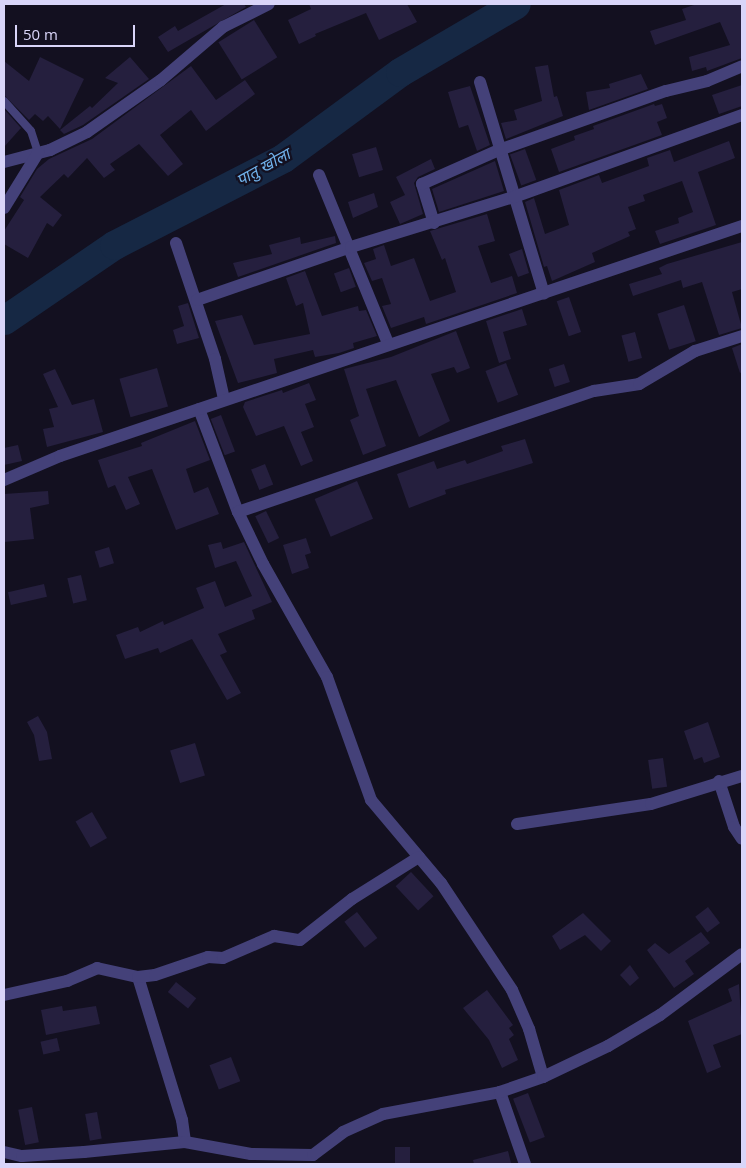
<!DOCTYPE html>
<meta charset="utf-8">
<style>
body{margin:0}
#map{position:relative;width:746px;height:1168px;overflow:hidden;background:#131020;font-family:"Open Sans","Noto Sans Devanagari",sans-serif}
div>[style]{position:absolute}
.river>*{height:29px;margin:-14.5px;padding:0 14.5px;transform-origin:14.5px;border-radius:14.5px;background:#162844}
.building>*{inset:0;background:#251f3e;transform-origin:0 0}
.service>*{height:8px;margin:-4px;padding:0 4px;transform-origin:4px;border-radius:4px;background:#444179}
.minor>*{height:12px;margin:-6px;padding:0 6px;transform-origin:6px;border-radius:6px;background:#444179}
span{translate:-50% -50%;white-space:nowrap;text-align:center;line-height:1.15;-webkit-text-stroke:4.5px #131020;paint-order:stroke}
.water-label{font-size:16px;color:#71b2eb;font-style:italic}
.frame{position:absolute;inset:0;border:5px solid #d9d5f9;pointer-events:none}
.scale{position:absolute;left:15px;top:25px;width:120px;height:22px;box-sizing:border-box;border:2px solid #d9d5f9;border-top:0;padding-left:6px;font-size:15px;line-height:18px;white-space:nowrap;color:#d9d5f9;-webkit-text-stroke:4px #131020;paint-order:stroke}
</style>
<div id="map">
<div class="river">
<i style="left:4px;top:320px;width:133px;rotate:-34.3deg"></i>
<i style="left:114px;top:245px;width:190px;rotate:-27.2deg"></i>
<i style="left:283px;top:158px;width:145px;rotate:-36.3deg"></i>
<i style="left:400px;top:72px;width:134px;rotate:-30.4deg"></i>
</div>
<div class="building">
<i style="clip-path:polygon(226px 4px,244px 4px,246px 7px,168px 52px,158px 37px,175px 26px,178px 31px)"></i>
<i style="clip-path:polygon(309px 4px,407px 4px,417px 22px,379px 40px,366px 13px,315px 34px,316px 36px,299px 44px,288px 20px,311px 9px)"></i>
<i style="clip-path:polygon(697px 4px,742px 4px,742px 58px,707px 71px,706px 67px,692px 71px,689px 57px,730px 45px,720px 22px,655px 45px,650px 31px,686px 20px,682px 9px)"></i>
<i style="left:254px;top:20px;width:44px;height:42px;rotate:58deg"></i>
<i style="clip-path:polygon(40px 57px,84px 79px,60px 129px,48px 116px,43px 121px,35px 114px,29px 120px,4px 95px,4px 61px,29px 81px)"></i>
<i style="clip-path:polygon(130px 57px,149px 79px,83px 125px,64px 134px,60px 130px,90px 106px,92px 108px,118px 83px,105px 78px)"></i>
<i style="clip-path:polygon(548px 65px,554px 97px,557px 96px,563px 116px,506px 139px,501px 123px,517px 120px,514px 110px,542px 101px,535px 67px)"></i>
<i style="clip-path:polygon(191px 66px,216px 100px,245px 80px,255px 94px,206px 131px,191px 110px,160px 135px,183px 164px,168px 176px,139px 144px,110px 164px,115px 170px,104px 178px,87px 158px,68px 178px,64px 174px,40px 197px,62px 215px,53px 227px,47px 223px,28px 258px,4px 244px,4px 231px,24px 200px,20px 197px,37px 169px,49px 159px,92px 139px)"></i>
<i style="clip-path:polygon(641px 74px,648px 89px,589px 110px,586px 92px,610px 88px,609px 84px)"></i>
<i style="clip-path:polygon(742px 85px,742px 106px,719px 114px,712px 95px)"></i>
<i style="clip-path:polygon(470px 86px,490px 145px,477px 151px,468px 125px,459px 128px,448px 92px)"></i>
<i style="clip-path:polygon(654px 104px,655px 106px,662px 104px,667px 118px,657px 122px,662px 135px,559px 172px,551px 149px,575px 140px,574px 136px,594px 129px,593px 126px)"></i>
<i style="clip-path:polygon(4px 109px,21px 128px,4px 147px)"></i>
<i style="clip-path:polygon(729px 141px,735px 158px,698px 172px,716px 225px,660px 244px,655px 231px,679px 223px,678px 218px,693px 212px,682px 181px,643px 195px,645px 201px,628px 207px,636px 229px,628px 232px,630px 236px,592px 253px,595px 262px,552px 281px,547px 266px,544px 267px,525px 202px,534px 198px,545px 234px,569px 225px,559px 190px,599px 175px,602px 183px,649px 166px,647px 158px,670px 150px,674px 162px)"></i>
<i style="left:376px;top:147px;width:24px;height:25px;rotate:73deg"></i>
<i style="left:525px;top:149px;width:33px;height:16px;rotate:70deg"></i>
<i style="clip-path:polygon(431px 159px,435px 169px,418px 177px,414px 183px,423px 214px,400px 224px,390px 202px,405px 195px,396px 177px)"></i>
<i style="clip-path:polygon(495px 161px,504px 191px,439px 212px,432px 189px)"></i>
<i style="clip-path:polygon(374px 193px,378px 207px,353px 218px,348px 202px)"></i>
<i style="clip-path:polygon(487px 214px,495px 241px,478px 246px,491px 283px,512px 276px,517px 293px,426px 324px,424px 317px,391px 328px,382px 306px,391px 304px,382px 278px,372px 281px,364px 263px,376px 259px,373px 249px,384px 245px,391px 266px,414px 258px,430px 301px,456px 292px,445px 258px,442px 260px,430px 231px)"></i>
<i style="clip-path:polygon(335px 236px,336px 243px,238px 277px,233px 263px,272px 254px,269px 245px,300px 237px,301px 244px)"></i>
<i style="clip-path:polygon(742px 242px,742px 289px,732px 292px,742px 328px,719px 335px,702px 282px,683px 288px,681px 280px,633px 296px,629px 284px,662px 274px,659px 268px,667px 264px)"></i>
<i style="clip-path:polygon(522px 249px,529px 273px,518px 277px,509px 254px)"></i>
<i style="left:349px;top:268px;width:20px;height:16px;rotate:70deg"></i>
<i style="clip-path:polygon(305px 271px,322px 316px,358px 306px,359px 311px,366px 310px,377px 336px,353px 343px,354px 348px,339px 353px,315px 357px,313px 350px,274px 359px,277px 373px,238px 383px,215px 321px,242px 315px,254px 345px,310px 334px,303px 303px,296px 306px,286px 278px)"></i>
<i style="left:569px;top:297px;width:37px;height:13px;rotate:71deg"></i>
<i style="clip-path:polygon(188px 303px,199px 338px,177px 344px,173px 330px,184px 326px,178px 306px)"></i>
<i style="left:684px;top:305px;width:38px;height:28px;rotate:72deg"></i>
<i style="clip-path:polygon(522px 309px,527px 325px,503px 332px,511px 359px,499px 363px,486px 321px)"></i>
<i style="clip-path:polygon(456px 331px,470px 368px,457px 373px,454px 367px,431px 374px,450px 421px,419px 437px,396px 380px,366px 389px,386px 446px,363px 455px,350px 420px,359px 416px,344px 369px,391px 357px)"></i>
<i style="left:635px;top:332px;width:27px;height:14px;rotate:75deg"></i>
<i style="clip-path:polygon(742px 344px,742px 372px,740px 373px,732px 348px)"></i>
<i style="left:506px;top:363px;width:34px;height:22px;rotate:69deg"></i>
<i style="left:564px;top:364px;width:19px;height:16px;rotate:72deg"></i>
<i style="left:157px;top:368px;width:40px;height:39px;rotate:74deg"></i>
<i style="clip-path:polygon(55px 369px,72px 405px,94px 399px,103px 432px,47px 447px,43px 429px,54px 427px,49px 409px,58px 407px,43px 374px)"></i>
<i style="clip-path:polygon(309px 383px,316px 400px,305px 404px,314px 427px,301px 432px,313px 461px,301px 466px,284px 426px,256px 436px,243px 407px,245px 402px,282px 390px,283px 393px)"></i>
<i style="left:221px;top:415px;width:39px;height:11px;rotate:69deg"></i>
<i style="clip-path:polygon(195px 421px,210px 460px,186px 469px,194px 493px,208px 487px,219px 514px,176px 530px,152px 469px,128px 477px,140px 504px,126px 510px,115px 485px,108px 488px,98px 460px,142px 446px,141px 443px)"></i>
<i style="clip-path:polygon(525px 439px,533px 463px,445px 490px,446px 494px,409px 508px,397px 474px,434px 461px,437px 469px,465px 460px,467px 464px,503px 451px,501px 446px)"></i>
<i style="clip-path:polygon(18px 445px,22px 461px,4px 465px,4px 448px)"></i>
<i style="left:265px;top:464px;width:22px;height:15px;rotate:68deg"></i>
<i style="left:357px;top:481px;width:41px;height:46px;rotate:67deg"></i>
<i style="clip-path:polygon(48px 491px,49px 504px,30px 508px,34px 539px,4px 542px,4px 494px)"></i>
<i style="left:266px;top:511px;width:30px;height:12px;rotate:64deg"></i>
<i style="clip-path:polygon(306px 538px,311px 553px,305px 555px,309px 568px,292px 574px,283px 545px)"></i>
<i style="clip-path:polygon(221px 542px,223px 549px,244px 542px,272px 602px,252px 610px,255px 619px,218px 634px,227px 652px,220px 655px,241px 693px,227px 700px,192px 639px,160px 653px,158px 648px,125px 659px,116px 635px,138px 627px,140px 632px,163px 621px,164px 625px,204px 608px,196px 588px,215px 581px,225px 607px,252px 596px,236px 561px,215px 568px,208px 545px)"></i>
<i style="left:109px;top:547px;width:17px;height:15px;rotate:73deg"></i>
<i style="left:81px;top:575px;width:26px;height:14px;rotate:77deg"></i>
<i style="left:44px;top:584px;width:13px;height:37px;rotate:77deg"></i>
<i style="clip-path:polygon(38px 716px,47px 732px,52px 759px,39px 761px,34px 735px,27px 722px)"></i>
<i style="clip-path:polygon(708px 722px,720px 757px,704px 763px,702px 757px,694px 760px,684px 731px)"></i>
<i style="left:195px;top:743px;width:34px;height:26px;rotate:73deg"></i>
<i style="left:663px;top:758px;width:29px;height:15px;rotate:82deg"></i>
<i style="left:92px;top:812px;width:30px;height:19px;rotate:60deg"></i>
<i style="left:411px;top:872px;width:33px;height:21px;rotate:47deg"></i>
<i style="left:708px;top:907px;width:20px;height:16px;rotate:53deg"></i>
<i style="left:357px;top:912px;width:33px;height:16px;rotate:52deg"></i>
<i style="clip-path:polygon(583px 913px,611px 941px,601px 951px,585px 935px,560px 950px,552px 936px)"></i>
<i style="clip-path:polygon(701px 932px,710px 943px,685px 961px,694px 974px,674px 988px,647px 950px,655px 943px,669px 954px)"></i>
<i style="clip-path:polygon(630px 965px,639px 978px,630px 986px,620px 975px)"></i>
<i style="left:176px;top:982px;width:26px;height:13px;rotate:39deg"></i>
<i style="clip-path:polygon(739px 984px,742px 1034px,713px 1045px,721px 1067px,707px 1073px,688px 1021px,732px 1001px,728px 989px)"></i>
<i style="clip-path:polygon(487px 990px,513px 1025px,509px 1028px,514px 1035px,509px 1039px,518px 1060px,502px 1068px,489px 1040px,463px 1008px)"></i>
<i style="clip-path:polygon(62px 1006px,63px 1011px,96px 1006px,100px 1024px,46px 1035px,41px 1010px)"></i>
<i style="left:57px;top:1038px;width:13px;height:17px;rotate:77deg"></i>
<i style="left:231px;top:1057px;width:26px;height:23px;rotate:69deg"></i>
<i style="left:528px;top:1093px;width:47px;height:16px;rotate:69deg"></i>
<i style="left:32px;top:1107px;width:36px;height:14px;rotate:79deg"></i>
<i style="left:97px;top:1112px;width:27px;height:12px;rotate:80deg"></i>
<i style="left:395px;top:1147px;width:15px;height:17px"></i>
<i style="clip-path:polygon(508px 1151px,511px 1163px,474px 1164px,473px 1160px)"></i>
</div>
<div class="service">
<i style="left:4px;top:101px;width:40px;rotate:48deg"></i>
<i style="left:31px;top:131px;width:23px;rotate:72deg"></i>
</div>
<div class="minor">
<i style="left:480px;top:82px;width:221px;rotate:73.2deg"></i>
<i style="left:4px;top:162px;width:48px;rotate:-14.6deg"></i>
<i style="left:50px;top:150px;width:41px;rotate:-25.9deg"></i>
<i style="left:87px;top:132px;width:90px;rotate:-35.1deg"></i>
<i style="left:161px;top:80px;width:82px;rotate:-40.5deg"></i>
<i style="left:223px;top:27px;width:51px;rotate:-26.6deg"></i>
<i style="left:319px;top:175px;width:182px;rotate:67.7deg"></i>
<i style="left:4px;top:208px;width:65px;rotate:-58.3deg"></i>
<i style="left:434px;top:223px;width:41px;rotate:-107.1deg"></i>
<i style="left:422px;top:184px;width:84px;rotate:-23.8deg"></i>
<i style="left:499px;top:150px;width:177px;rotate:-19.5deg"></i>
<i style="left:666px;top:91px;width:42px;rotate:-13.7deg"></i>
<i style="left:707px;top:81px;width:38px;rotate:-23deg"></i>
<i style="left:176px;top:243px;width:122px;rotate:71.4deg"></i>
<i style="left:215px;top:359px;width:41px;rotate:77.3deg"></i>
<i style="left:197px;top:300px;width:163px;rotate:-19deg"></i>
<i style="left:351px;top:247px;width:170px;rotate:-17.1deg"></i>
<i style="left:514px;top:197px;width:242px;rotate:-19.8deg"></i>
<i style="left:199px;top:409px;width:110px;rotate:69.3deg"></i>
<i style="left:238px;top:512px;width:58px;rotate:64.3deg"></i>
<i style="left:263px;top:564px;width:130px;rotate:60.5deg"></i>
<i style="left:327px;top:677px;width:131px;rotate:70.3deg"></i>
<i style="left:371px;top:800px;width:109px;rotate:49.9deg"></i>
<i style="left:441px;top:883px;width:128px;rotate:56.4deg"></i>
<i style="left:512px;top:990px;width:43px;rotate:66.4deg"></i>
<i style="left:529px;top:1029px;width:50px;rotate:73.7deg"></i>
<i style="left:4px;top:480px;width:61px;rotate:-23.2deg"></i>
<i style="left:60px;top:456px;width:720px;rotate:-18.64deg"></i>
<i style="left:238px;top:512px;width:376px;rotate:-18.8deg"></i>
<i style="left:594px;top:391px;width:46px;rotate:-8.8deg"></i>
<i style="left:639px;top:384px;width:65px;rotate:-30.5deg"></i>
<i style="left:695px;top:351px;width:49px;rotate:-17.7deg"></i>
<i style="left:719px;top:781px;width:48px;rotate:71.9deg"></i>
<i style="left:734px;top:827px;width:14px;rotate:56deg"></i>
<i style="left:517px;top:824px;width:135px;rotate:-8.5deg"></i>
<i style="left:651px;top:804px;width:95px;rotate:-17.1deg"></i>
<i style="left:138px;top:977px;width:150px;rotate:72.9deg"></i>
<i style="left:182px;top:1120px;width:22px;rotate:82deg"></i>
<i style="left:4px;top:995px;width:65px;rotate:-12.5deg"></i>
<i style="left:67px;top:981px;width:33px;rotate:-23deg"></i>
<i style="left:97px;top:968px;width:42px;rotate:12.4deg"></i>
<i style="left:138px;top:977px;width:17px;rotate:-7deg"></i>
<i style="left:155px;top:975px;width:56px;rotate:-18.8deg"></i>
<i style="left:208px;top:957px;width:15px;rotate:4deg"></i>
<i style="left:223px;top:958px;width:56px;rotate:-23.3deg"></i>
<i style="left:274px;top:936px;width:26px;rotate:9deg"></i>
<i style="left:300px;top:940px;width:66px;rotate:-38.3deg"></i>
<i style="left:352px;top:899px;width:79px;rotate:-32.1deg"></i>
<i style="left:500px;top:1092px;width:76px;rotate:70.9deg"></i>
<i style="left:4px;top:1152px;width:18px;rotate:13deg"></i>
<i style="left:22px;top:1156px;width:62px;rotate:-3.7deg"></i>
<i style="left:84px;top:1152px;width:101px;rotate:-5.7deg"></i>
<i style="left:185px;top:1142px;width:67px;rotate:10.3deg"></i>
<i style="left:251px;top:1154px;width:62px;rotate:0.9deg"></i>
<i style="left:313px;top:1155px;width:38px;rotate:-37deg"></i>
<i style="left:343px;top:1132px;width:44px;rotate:-24.2deg"></i>
<i style="left:383px;top:1114px;width:119px;rotate:-10.6deg"></i>
<i style="left:500px;top:1092px;width:46px;rotate:-19.2deg"></i>
<i style="left:543px;top:1077px;width:72px;rotate:-25.5deg"></i>
<i style="left:608px;top:1046px;width:61px;rotate:-30.8deg"></i>
<i style="left:660px;top:1015px;width:102px;rotate:-36.6deg"></i>
</div>
<div class="water-label">
<span style="left:263px;top:167px;rotate:-29deg">पातु खोला</span>
</div>
<div class="frame"></div>
<div class="scale">50 m</div>
</div>
